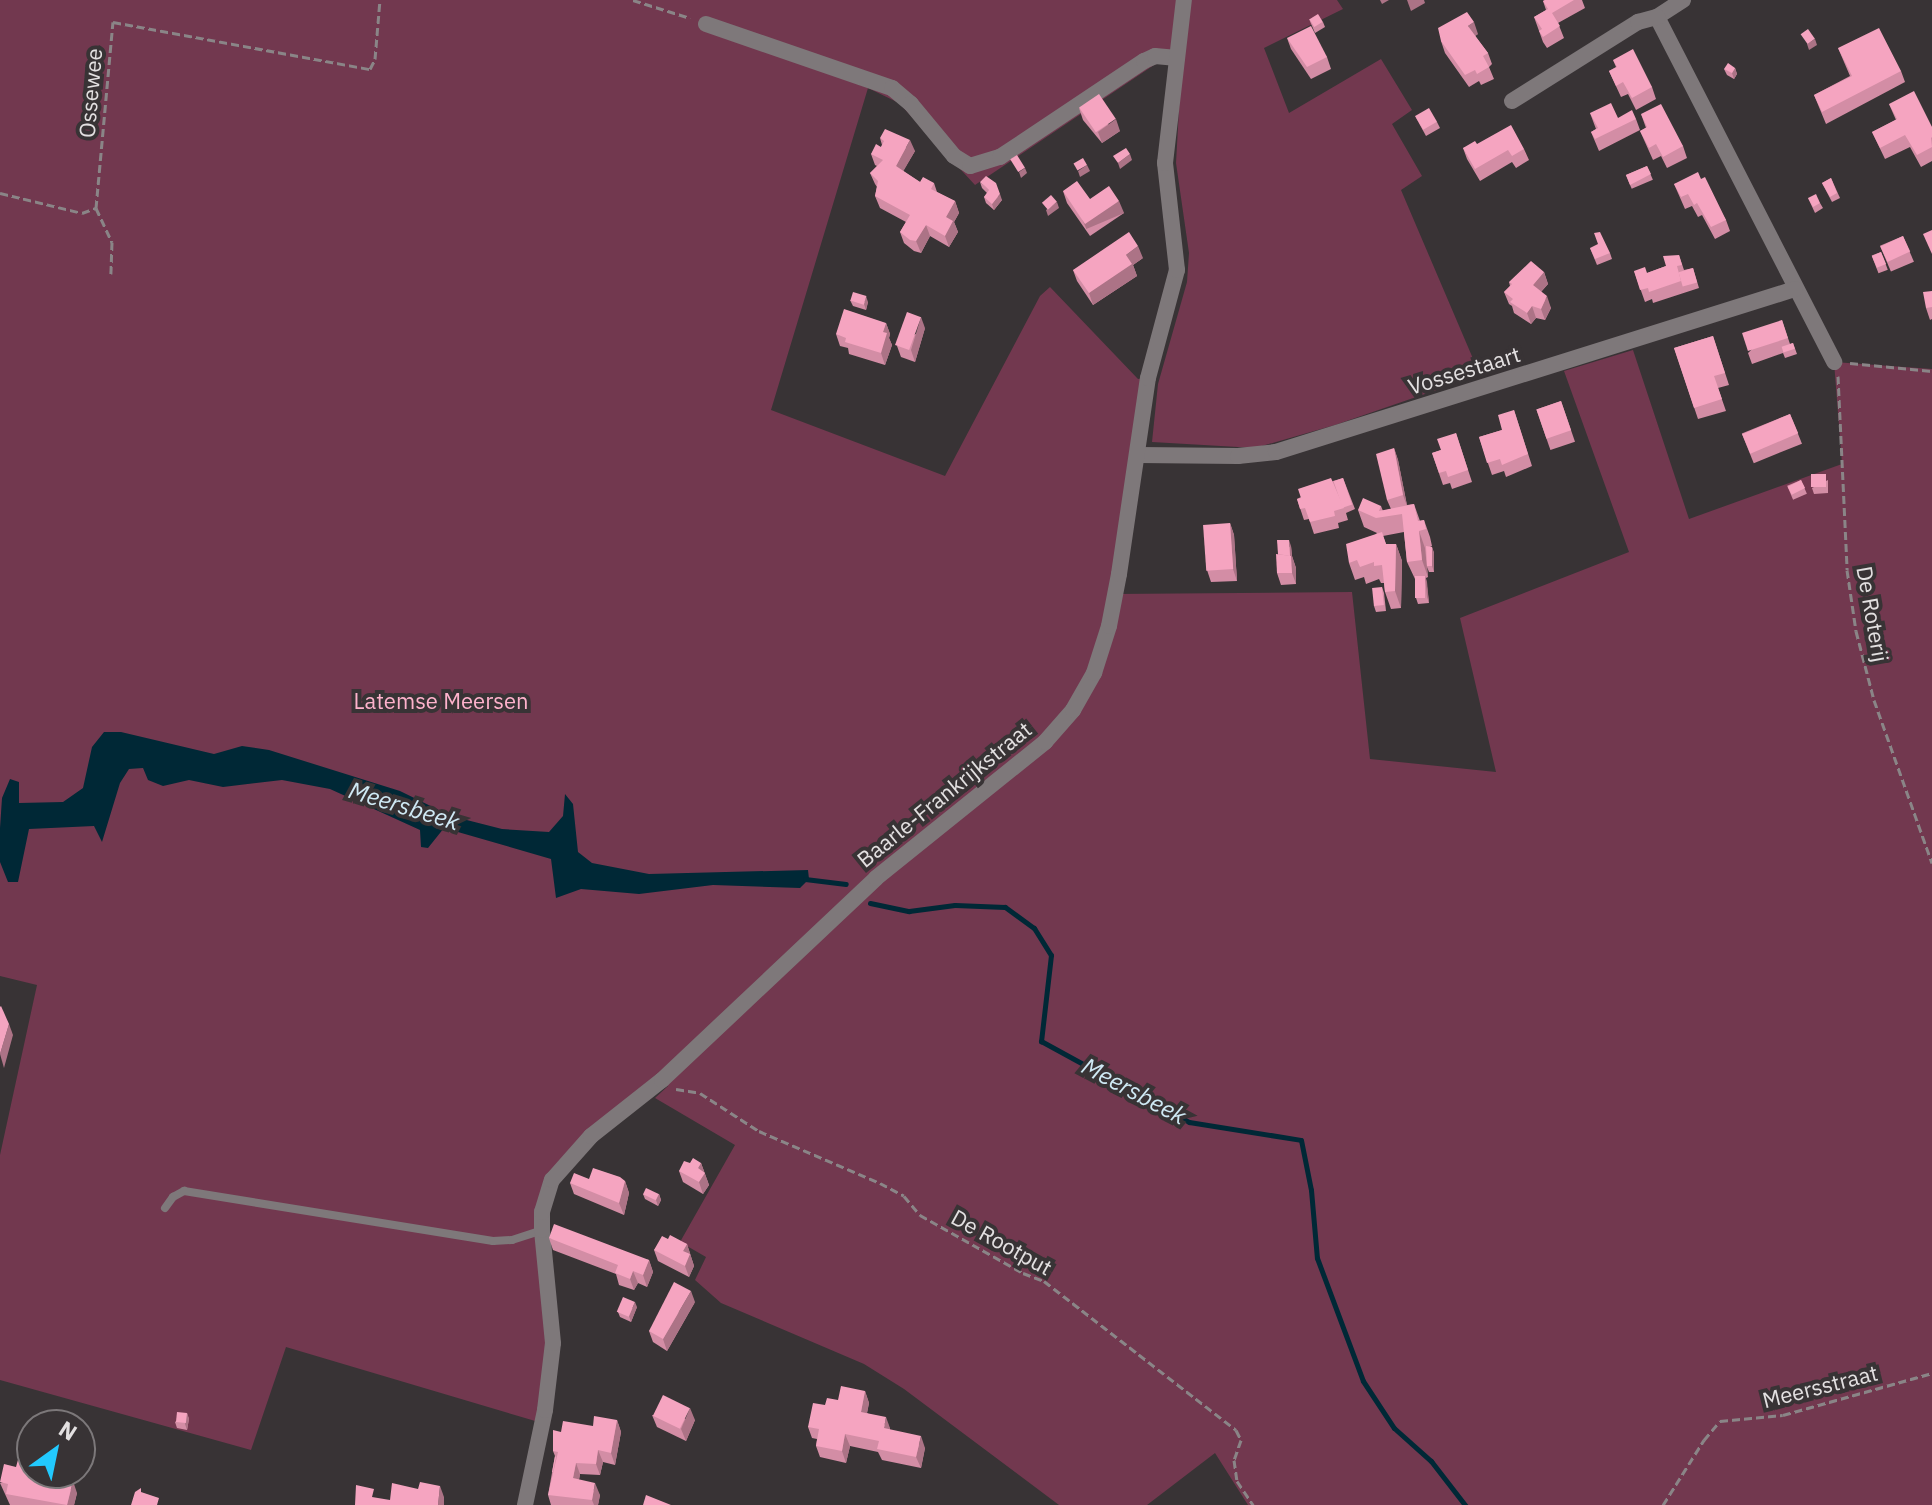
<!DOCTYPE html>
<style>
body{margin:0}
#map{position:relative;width:1932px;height:1505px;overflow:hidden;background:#383335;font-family:"IBM Plex Sans",sans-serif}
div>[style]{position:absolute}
.green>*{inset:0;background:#72384f}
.water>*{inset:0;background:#002836}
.stream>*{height:5px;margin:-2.5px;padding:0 2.5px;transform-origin:2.5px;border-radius:2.5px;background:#002836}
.path>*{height:3px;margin-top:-1.5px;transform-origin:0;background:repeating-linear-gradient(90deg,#8a8587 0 8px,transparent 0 12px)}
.lane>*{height:8px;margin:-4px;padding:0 4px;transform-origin:4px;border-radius:4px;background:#7e787a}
.street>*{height:16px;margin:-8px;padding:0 8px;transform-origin:8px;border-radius:8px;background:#7e787a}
.wall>*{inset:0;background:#d38da5;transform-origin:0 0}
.shaded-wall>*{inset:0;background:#ac7386;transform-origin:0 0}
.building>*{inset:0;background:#f5a4c0;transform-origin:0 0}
span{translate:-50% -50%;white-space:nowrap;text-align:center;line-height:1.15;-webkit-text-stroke:8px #383335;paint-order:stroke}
.street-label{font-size:22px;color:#e3e0e1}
.park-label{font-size:22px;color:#feb2cc}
.water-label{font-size:24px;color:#cfe9f4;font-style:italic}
.north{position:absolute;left:16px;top:1409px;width:80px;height:80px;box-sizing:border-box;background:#383335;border:2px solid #7c787a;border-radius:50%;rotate:33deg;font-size:22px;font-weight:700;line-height:32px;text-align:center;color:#e3e0e1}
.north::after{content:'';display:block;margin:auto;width:28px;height:36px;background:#22c9fe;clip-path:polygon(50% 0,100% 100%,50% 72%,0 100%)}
</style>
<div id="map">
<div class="green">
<i style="clip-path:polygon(0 0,1180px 0,1173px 57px,1154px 65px,975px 185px,899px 103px,868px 88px,771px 410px,945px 476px,1040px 296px,1050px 287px,1138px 379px,1148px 378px,1115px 594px,1352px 592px,1370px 759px,1496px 772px,1460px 618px,1629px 552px,1564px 371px,1633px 350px,1689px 519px,1842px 464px,1834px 362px,1932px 369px,1932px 1505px,1248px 1505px,1215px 1453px,1147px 1505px,1059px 1505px,904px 1389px,864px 1364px,721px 1303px,695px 1280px,706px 1257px,680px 1242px,735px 1145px,655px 1098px,668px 1086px,662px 1080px,591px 1136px,546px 1196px,551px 1295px,542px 1423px,286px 1347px,251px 1450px,0 1380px,0 1155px,37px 985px,0 976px)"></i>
<i style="clip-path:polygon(1190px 0,1337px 0,1343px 9px,1264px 48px,1289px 113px,1381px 59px,1412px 110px,1392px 124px,1422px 176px,1401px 190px,1480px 375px,1335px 425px,1255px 448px,1152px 442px,1158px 384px,1187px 282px,1189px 253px,1176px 163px,1181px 73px)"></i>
</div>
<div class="water">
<i style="clip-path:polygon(104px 732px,121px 732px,214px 754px,242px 746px,269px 750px,400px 791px,451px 816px,502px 829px,549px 832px,563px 816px,565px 794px,573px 804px,578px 852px,592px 863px,649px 874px,808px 870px,809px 879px,800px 888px,713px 885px,639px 894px,581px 889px,556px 898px,551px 859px,444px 828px,428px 848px,421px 847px,420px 830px,330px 789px,282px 780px,223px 787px,189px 780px,163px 786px,148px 780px,143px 768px,129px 769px,120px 783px,102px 842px,94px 826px,29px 829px,18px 882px,8px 882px,0 862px,0 828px,2px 798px,10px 779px,19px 782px,19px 803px,63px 802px,83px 788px,92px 747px)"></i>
</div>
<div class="stream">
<i style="left:805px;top:879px;width:41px;rotate:7deg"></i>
<i style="left:870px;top:903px;width:40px;rotate:12deg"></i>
<i style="left:909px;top:911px;width:46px;rotate:-7.4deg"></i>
<i style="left:955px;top:905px;width:50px;rotate:2.3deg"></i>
<i style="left:1005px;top:907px;width:36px;rotate:36deg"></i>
<i style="left:1034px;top:928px;width:32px;rotate:58deg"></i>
<i style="left:1051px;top:955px;width:87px;rotate:96.6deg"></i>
<i style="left:1041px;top:1041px;width:169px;rotate:28.7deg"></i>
<i style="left:1189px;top:1122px;width:113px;rotate:9.1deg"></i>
<i style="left:1301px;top:1140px;width:51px;rotate:78.7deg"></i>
<i style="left:1311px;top:1190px;width:68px;rotate:85deg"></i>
<i style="left:1317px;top:1258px;width:131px;rotate:69.5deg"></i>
<i style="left:1363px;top:1381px;width:56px;rotate:56.6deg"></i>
<i style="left:1394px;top:1428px;width:50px;rotate:41.7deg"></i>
<i style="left:1431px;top:1461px;width:56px;rotate:52.3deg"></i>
</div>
<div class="path">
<i style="left:633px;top:0;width:60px;rotate:17.5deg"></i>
<i style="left:0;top:193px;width:84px;rotate:13.7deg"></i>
<i style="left:82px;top:213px;width:15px;rotate:-20deg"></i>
<i style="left:96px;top:208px;width:187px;rotate:-84.8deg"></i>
<i style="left:113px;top:22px;width:261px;rotate:10.4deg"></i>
<i style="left:370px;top:69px;width:11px;rotate:-63deg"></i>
<i style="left:375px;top:59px;width:59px;rotate:-85.2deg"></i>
<i style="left:96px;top:208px;width:38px;rotate:65deg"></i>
<i style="left:112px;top:242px;width:32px;rotate:92deg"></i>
<i style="left:1850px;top:363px;width:82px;rotate:5.6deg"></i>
<i style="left:1838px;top:376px;width:194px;rotate:87.3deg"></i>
<i style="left:1847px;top:570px;width:62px;rotate:81.6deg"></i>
<i style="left:1856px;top:631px;width:71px;rotate:75.4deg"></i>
<i style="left:1874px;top:700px;width:173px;rotate:70.4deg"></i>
<i style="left:676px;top:1089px;width:24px;rotate:9deg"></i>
<i style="left:700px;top:1093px;width:70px;rotate:32.8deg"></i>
<i style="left:759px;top:1131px;width:132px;rotate:23.3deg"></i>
<i style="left:880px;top:1183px;width:27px;rotate:28deg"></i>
<i style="left:904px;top:1196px;width:25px;rotate:50deg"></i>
<i style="left:920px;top:1215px;width:118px;rotate:29.4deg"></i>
<i style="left:1023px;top:1273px;width:22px;rotate:21deg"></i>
<i style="left:1044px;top:1281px;width:243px;rotate:37.8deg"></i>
<i style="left:1236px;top:1430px;width:11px;rotate:63deg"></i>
<i style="left:1241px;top:1440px;width:21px;rotate:109deg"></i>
<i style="left:1234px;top:1460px;width:21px;rotate:82deg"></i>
<i style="left:1237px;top:1481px;width:29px;rotate:56deg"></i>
<i style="left:1663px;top:1505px;width:77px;rotate:-57.8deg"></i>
<i style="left:1704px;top:1440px;width:25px;rotate:-50deg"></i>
<i style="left:1720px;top:1421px;width:63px;rotate:-5.4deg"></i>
<i style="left:1783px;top:1415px;width:155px;rotate:-15.7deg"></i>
</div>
<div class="lane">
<i style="left:165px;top:1208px;width:14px;rotate:-54deg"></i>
<i style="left:173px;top:1197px;width:13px;rotate:-29deg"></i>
<i style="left:184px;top:1191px;width:313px;rotate:9.2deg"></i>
<i style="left:493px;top:1241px;width:19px;rotate:-3deg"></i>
<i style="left:512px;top:1240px;width:32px;rotate:-18deg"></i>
</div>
<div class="street">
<i style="left:1683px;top:0;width:31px;rotate:147deg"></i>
<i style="left:1657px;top:17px;width:388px;rotate:62.8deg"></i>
<i style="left:706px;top:24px;width:197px;rotate:19deg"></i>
<i style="left:892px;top:88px;width:25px;rotate:40deg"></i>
<i style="left:911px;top:104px;width:67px;rotate:50.4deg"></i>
<i style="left:954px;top:156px;width:19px;rotate:32deg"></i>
<i style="left:970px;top:166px;width:31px;rotate:-17deg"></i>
<i style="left:1000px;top:157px;width:173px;rotate:-33.7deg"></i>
<i style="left:1144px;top:61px;width:12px;rotate:-24deg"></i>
<i style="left:1155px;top:56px;width:22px;rotate:5deg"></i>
<i style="left:1512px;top:101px;width:149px;rotate:-32.1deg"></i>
<i style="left:1638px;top:22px;width:20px;rotate:-15deg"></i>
<i style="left:1139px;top:455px;width:99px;rotate:0.6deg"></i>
<i style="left:1238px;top:456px;width:38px;rotate:-6deg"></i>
<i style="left:1276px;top:452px;width:544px;rotate:-17.44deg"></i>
<i style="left:525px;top:1505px;width:97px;rotate:-78.1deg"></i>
<i style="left:545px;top:1410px;width:67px;rotate:-83.2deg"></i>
<i style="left:553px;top:1343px;width:114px;rotate:-95.6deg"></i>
<i style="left:542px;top:1230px;width:18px;rotate:-90deg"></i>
<i style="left:542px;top:1212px;width:34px;rotate:-73deg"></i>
<i style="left:552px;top:1180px;width:59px;rotate:-48.4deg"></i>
<i style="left:591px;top:1136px;width:90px;rotate:-38.3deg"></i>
<i style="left:662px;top:1080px;width:294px;rotate:-43.3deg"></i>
<i style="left:876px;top:878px;width:217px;rotate:-38.8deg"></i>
<i style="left:1045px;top:742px;width:43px;rotate:-48.8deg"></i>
<i style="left:1073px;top:710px;width:43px;rotate:-60.4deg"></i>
<i style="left:1094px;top:673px;width:49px;rotate:-72.3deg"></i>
<i style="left:1109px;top:626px;width:53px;rotate:-79.1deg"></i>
<i style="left:1119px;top:574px;width:198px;rotate:-81.6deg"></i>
<i style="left:1148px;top:378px;width:112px;rotate:-75deg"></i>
<i style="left:1177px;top:270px;width:108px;rotate:-96.4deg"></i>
<i style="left:1165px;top:163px;width:164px;rotate:-83.4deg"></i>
</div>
<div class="wall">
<i style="clip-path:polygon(1545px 0,1582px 0,1585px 8px,1558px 23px,1564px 38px,1547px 48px,1543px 42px,1534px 17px,1546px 10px,1543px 1px)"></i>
<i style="clip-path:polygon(1309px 19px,1323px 22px,1325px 27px,1315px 33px)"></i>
<i style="clip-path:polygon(1478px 34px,1475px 36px,1488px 53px,1492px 64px,1489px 67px,1494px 79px,1481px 85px,1479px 81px,1469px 87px,1445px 53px,1441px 41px)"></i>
<i style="clip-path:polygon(1287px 38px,1327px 57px,1331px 69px,1311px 79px,1291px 49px)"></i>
<i style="clip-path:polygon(1838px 48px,1901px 71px,1905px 82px,1826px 124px,1814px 95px,1850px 76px)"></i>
<i style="clip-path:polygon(1613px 60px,1652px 87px,1656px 99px,1636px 110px,1628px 94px,1621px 97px,1609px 71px,1616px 67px)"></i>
<i style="clip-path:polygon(1735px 68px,1737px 74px,1734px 79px,1727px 75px,1724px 69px)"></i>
<i style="clip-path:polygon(1889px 104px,1932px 127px,1932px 161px,1921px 167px,1910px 147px,1885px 159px,1872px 132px,1896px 120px)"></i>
<i style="clip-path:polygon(1079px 108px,1120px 131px,1102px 143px,1083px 120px)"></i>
<i style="clip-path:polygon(1590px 113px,1618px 118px,1636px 119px,1640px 130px,1599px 151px,1591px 132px,1596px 129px)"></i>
<i style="clip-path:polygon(1641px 114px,1683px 146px,1687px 158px,1667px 168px,1661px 156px,1653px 160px,1640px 131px,1646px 128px)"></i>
<i style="clip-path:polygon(1415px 116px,1437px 122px,1440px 128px,1426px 136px)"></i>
<i style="clip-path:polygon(880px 138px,915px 151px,903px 171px,920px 182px,934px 183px,937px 192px,955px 201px,959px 213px,954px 222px,958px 232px,949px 247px,930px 236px,921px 253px,914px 251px,904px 243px,900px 232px,906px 222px,880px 208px,875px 196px,877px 187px,875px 184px,870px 173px,877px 166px,875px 165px,871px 154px,881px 147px,882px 145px)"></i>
<i style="clip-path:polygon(1477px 144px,1524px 149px,1529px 160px,1516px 168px,1512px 162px,1480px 181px,1467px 159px,1463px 148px)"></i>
<i style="left:1647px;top:166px;width:15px;height:23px;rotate:67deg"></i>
<i style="clip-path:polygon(1831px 178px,1840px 198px,1832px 202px,1822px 183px)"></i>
<i style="clip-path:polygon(1701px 179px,1726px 220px,1730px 231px,1715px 239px,1702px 215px,1698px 217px,1692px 206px,1685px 209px,1674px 184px)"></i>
<i style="clip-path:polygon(980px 182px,1002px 200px,994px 210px,986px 203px,984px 197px,987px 193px,982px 188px)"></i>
<i style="clip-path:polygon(1063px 191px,1090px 199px,1124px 213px,1090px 236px,1067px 203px)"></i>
<i style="clip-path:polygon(1808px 198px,1820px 203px,1823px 208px,1815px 213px)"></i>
<i style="left:1903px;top:236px;width:28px;height:25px;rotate:67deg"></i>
<i style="clip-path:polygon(1590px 248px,1610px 253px,1612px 259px,1597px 265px)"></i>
<i style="left:1881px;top:252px;width:19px;height:10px;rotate:69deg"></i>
<i style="clip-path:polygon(1679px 255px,1684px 270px,1693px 268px,1699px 288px,1653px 303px,1652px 299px,1645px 302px,1634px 271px,1647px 273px,1666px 266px)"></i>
<i style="clip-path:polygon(1143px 258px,1133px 265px,1137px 276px,1093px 305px,1077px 281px,1073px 270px)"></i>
<i style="clip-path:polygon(1544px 272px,1548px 284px,1541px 292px,1551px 308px,1545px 320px,1536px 318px,1531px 324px,1514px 313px,1512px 306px,1509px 304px,1504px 292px,1510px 286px,1509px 282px)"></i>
<i style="clip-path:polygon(1932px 291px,1932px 319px,1930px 320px,1926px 308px)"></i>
<i style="clip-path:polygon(850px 300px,868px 302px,866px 310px,853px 306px)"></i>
<i style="clip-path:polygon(1782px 320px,1790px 344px,1793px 343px,1797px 354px,1785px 358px,1783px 353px,1752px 364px,1748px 353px)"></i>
<i style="clip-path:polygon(886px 323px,890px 334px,889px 338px,892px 345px,885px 365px,849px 354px,848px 348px,840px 346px,836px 334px)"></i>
<i style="clip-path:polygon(925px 328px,915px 362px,901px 357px,897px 346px)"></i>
<i style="clip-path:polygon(1713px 336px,1729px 385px,1718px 388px,1726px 411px,1698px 419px,1674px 348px)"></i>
<i style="left:1561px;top:401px;width:43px;height:26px;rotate:71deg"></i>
<i style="clip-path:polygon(1514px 410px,1532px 466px,1506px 477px,1504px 471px,1492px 475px,1479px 437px,1502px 430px)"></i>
<i style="left:1790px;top:414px;width:32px;height:52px;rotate:68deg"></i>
<i style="clip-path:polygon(1456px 433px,1472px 482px,1452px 489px,1450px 483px,1443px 485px,1432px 453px,1441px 450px)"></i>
<i style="clip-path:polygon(1394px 448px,1398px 460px,1407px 505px,1414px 504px,1420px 521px,1424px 520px,1430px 537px,1432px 546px,1430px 547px,1432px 547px,1434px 553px,1434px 572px,1429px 572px,1427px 567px,1428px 577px,1426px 578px,1429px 603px,1418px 604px,1416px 598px,1415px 579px,1407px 562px,1404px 532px,1383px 536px,1386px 544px,1396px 544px,1402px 561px,1401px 608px,1391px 609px,1385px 592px,1384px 583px,1381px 583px,1379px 579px,1366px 584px,1364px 577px,1355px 580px,1349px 563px,1377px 533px,1364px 527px,1358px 510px,1381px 506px,1383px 511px,1391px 509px,1387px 500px)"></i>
<i style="clip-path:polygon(1343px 478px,1355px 509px,1346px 513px,1348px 520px,1338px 523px,1339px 528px,1314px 534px,1309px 519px,1304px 520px,1297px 499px,1333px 481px)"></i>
<i style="left:1801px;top:480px;width:15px;height:15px;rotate:67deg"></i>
<i style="clip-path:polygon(1828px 480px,1828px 493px,1814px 494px,1812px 488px)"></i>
<i style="clip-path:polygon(1230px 523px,1234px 535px,1237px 581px,1211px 582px,1207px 570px)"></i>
<i style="clip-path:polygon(1291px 546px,1292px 556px,1296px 568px,1296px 584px,1281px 585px,1277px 573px,1278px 554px)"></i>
<i style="clip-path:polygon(1382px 587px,1384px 593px,1386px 611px,1376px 612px,1374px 606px)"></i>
<i style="clip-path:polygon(690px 1163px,701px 1163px,709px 1185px,703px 1194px,683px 1182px,679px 1171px)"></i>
<i style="clip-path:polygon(589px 1179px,625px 1181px,629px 1193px,624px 1215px,574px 1194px,570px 1183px)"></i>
<i style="clip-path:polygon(643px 1194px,659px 1194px,661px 1200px,658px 1206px,645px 1199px)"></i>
<i style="clip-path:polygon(549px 1238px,649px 1260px,653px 1272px,647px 1287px,638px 1283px,634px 1290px,619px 1285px,616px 1274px,553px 1250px)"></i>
<i style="clip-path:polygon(668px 1239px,687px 1244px,694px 1266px,689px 1277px,658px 1261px,654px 1250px)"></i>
<i style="clip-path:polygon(695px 1302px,667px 1351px,653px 1342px,649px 1331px)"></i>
<i style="clip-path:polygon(637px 1307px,631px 1322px,620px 1317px,618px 1312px)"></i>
<i style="clip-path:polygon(865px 1391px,869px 1403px,867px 1413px,890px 1428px,890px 1430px,925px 1448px,921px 1468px,882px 1460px,878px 1452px,850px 1446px,846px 1463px,820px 1457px,816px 1446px,817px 1439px,812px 1438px,808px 1427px,825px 1405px)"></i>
<i style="clip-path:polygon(187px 1413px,189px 1419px,187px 1430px,177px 1428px,175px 1422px)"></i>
<i style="clip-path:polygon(652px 1415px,695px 1420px,686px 1441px,657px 1427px)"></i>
<i style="clip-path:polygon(617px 1420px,621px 1432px,615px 1465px,603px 1462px,600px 1475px,580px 1474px,579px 1480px,600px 1495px,598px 1505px,551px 1505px,548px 1495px,555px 1456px,553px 1451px,561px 1432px,593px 1426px)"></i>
<i style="clip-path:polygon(32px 1473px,77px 1493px,74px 1505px,10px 1505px,0 1483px)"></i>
</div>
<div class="shaded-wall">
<i style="clip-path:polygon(1380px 0,1389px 0,1382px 4px)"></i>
<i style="clip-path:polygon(1407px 0,1424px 0,1425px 3px,1411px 11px)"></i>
<i style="clip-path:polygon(1474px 22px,1478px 34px,1472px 38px,1468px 26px)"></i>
<i style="clip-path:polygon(1815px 39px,1817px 45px,1809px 50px,1807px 44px)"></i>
<i style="clip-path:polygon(1735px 68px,1737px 74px,1734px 79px,1732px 73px)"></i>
<i style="clip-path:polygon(1116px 119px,1120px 131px,1102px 143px,1098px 132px)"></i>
<i style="clip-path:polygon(910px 140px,915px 151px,900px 177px,896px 166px)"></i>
<i style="clip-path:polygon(1130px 154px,1132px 160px,1120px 169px,1118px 163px)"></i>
<i style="clip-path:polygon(1087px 165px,1090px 171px,1080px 177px,1078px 171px)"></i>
<i style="clip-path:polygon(1025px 168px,1027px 173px,1021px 178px,1019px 172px)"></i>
<i style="clip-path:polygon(1000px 194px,1002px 200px,994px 210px,992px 204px)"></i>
<i style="clip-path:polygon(955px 201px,959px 213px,954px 222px,958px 232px,949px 247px,945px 236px,946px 217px)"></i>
<i style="left:1119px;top:201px;width:13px;height:41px;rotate:67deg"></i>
<i style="clip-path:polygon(1057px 202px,1059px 208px,1048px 216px,1046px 210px)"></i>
<i style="clip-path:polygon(926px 225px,930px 236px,921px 253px,916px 241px)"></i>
<i style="clip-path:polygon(1138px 246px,1143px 258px,1133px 265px,1137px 276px,1093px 305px,1089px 293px,1126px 255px)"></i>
<i style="clip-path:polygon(1544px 272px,1548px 284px,1537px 296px,1533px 285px)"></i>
<i style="clip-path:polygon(866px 296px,868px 302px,866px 310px,864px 304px)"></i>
<i style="clip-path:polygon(1547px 296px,1551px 308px,1545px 320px,1541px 309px)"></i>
<i style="clip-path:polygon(1532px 306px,1536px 318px,1531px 324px,1527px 313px)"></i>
<i style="clip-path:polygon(921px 317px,925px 328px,915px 362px,911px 350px)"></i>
<i style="clip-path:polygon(886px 323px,890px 334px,889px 338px,892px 345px,885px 365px,881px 353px,883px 332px)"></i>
<i style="clip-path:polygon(1394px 448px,1398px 460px,1407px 506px,1403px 495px)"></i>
<i style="clip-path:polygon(1230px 523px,1234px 535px,1237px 581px,1233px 569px)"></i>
<i style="clip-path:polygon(1419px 531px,1425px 548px,1428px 577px,1422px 560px)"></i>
<i style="clip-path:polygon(1289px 540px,1291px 546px,1292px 556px,1296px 568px,1296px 584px,1292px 573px,1290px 558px)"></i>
<i style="clip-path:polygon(1396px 544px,1402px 561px,1401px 608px,1395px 591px)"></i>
<i style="clip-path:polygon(1432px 547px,1434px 553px,1434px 572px,1432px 566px)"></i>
<i style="clip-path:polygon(1425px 576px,1427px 582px,1429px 603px,1427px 597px)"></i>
<i style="clip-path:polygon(9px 1024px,13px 1035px,4px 1068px,0 1054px)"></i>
<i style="clip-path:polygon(701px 1163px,709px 1185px,703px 1194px,699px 1182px,698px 1168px)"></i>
<i style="clip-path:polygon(625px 1181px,629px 1193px,624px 1215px,619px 1203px)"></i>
<i style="clip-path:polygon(659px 1194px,661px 1200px,658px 1206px,656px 1200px)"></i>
<i style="clip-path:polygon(687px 1244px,694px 1266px,689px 1277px,685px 1266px,683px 1251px)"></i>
<i style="clip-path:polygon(649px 1260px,653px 1272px,647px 1287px,643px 1275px)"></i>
<i style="clip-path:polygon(633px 1271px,638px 1283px,634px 1290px,630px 1279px)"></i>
<i style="clip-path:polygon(691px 1291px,695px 1302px,667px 1351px,663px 1339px)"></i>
<i style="clip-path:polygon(635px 1302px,637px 1307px,631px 1322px,629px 1316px)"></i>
<i style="clip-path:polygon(865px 1391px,869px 1403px,865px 1423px,861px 1412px)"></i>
<i style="clip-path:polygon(690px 1408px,695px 1420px,686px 1441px,681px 1429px)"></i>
<i style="clip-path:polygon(187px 1413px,189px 1419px,187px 1430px,185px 1424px)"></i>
<i style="clip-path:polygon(886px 1417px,890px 1428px,888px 1440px,884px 1428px)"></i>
<i style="clip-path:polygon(617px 1420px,621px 1432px,615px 1465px,611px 1453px)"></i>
<i style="clip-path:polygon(845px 1434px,850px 1446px,846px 1463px,842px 1451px)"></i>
<i style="clip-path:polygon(921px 1436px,925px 1448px,921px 1468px,916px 1457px)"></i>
<i style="clip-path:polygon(598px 1450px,603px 1462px,600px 1475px,596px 1464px)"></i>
<i style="clip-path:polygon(30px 1459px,32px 1465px,32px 1473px,27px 1469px)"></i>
<i style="clip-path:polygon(576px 1463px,580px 1474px,577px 1490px,573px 1478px)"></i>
<i style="clip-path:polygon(73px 1481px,77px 1493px,74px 1505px,67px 1505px)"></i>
<i style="clip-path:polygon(595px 1483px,600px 1495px,598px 1505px,594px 1505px,592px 1500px)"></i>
<i style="clip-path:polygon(440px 1486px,444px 1497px,444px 1505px,438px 1505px)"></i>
</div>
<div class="building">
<i style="clip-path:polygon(1545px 0,1574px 0,1552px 13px,1560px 26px,1543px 37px,1539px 31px,1542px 29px,1534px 17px,1548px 9px,1543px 1px)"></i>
<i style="clip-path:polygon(1467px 12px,1474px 22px,1468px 26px,1488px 53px,1483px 56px,1489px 67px,1477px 74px,1475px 70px,1465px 75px,1441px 41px,1438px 28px)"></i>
<i style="left:1318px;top:14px;width:9px;height:10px;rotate:58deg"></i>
<i style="clip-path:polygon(1311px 26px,1327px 57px,1307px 67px,1287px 38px)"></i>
<i style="clip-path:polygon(1879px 28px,1901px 71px,1822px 112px,1814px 95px,1852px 76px,1838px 48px)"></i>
<i style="left:1808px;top:29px;width:12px;height:9px;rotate:55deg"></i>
<i style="clip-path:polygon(1633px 49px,1652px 87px,1632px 98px,1623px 82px,1616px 86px,1609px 71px,1617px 67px,1613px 60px)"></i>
<i style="clip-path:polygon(1728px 63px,1735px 68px,1732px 73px,1724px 69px)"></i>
<i style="clip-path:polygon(1914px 91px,1932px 127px,1932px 137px,1931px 138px,1932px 147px,1917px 155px,1905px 135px,1880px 148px,1872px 132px,1897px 119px,1889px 104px)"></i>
<i style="left:1099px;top:94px;width:30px;height:24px;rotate:56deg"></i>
<i style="clip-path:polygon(1611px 103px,1618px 118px,1632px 110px,1636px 119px,1595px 139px,1591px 132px,1598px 128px,1590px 113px)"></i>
<i style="clip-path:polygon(1661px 104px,1683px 146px,1663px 157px,1656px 144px,1649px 148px,1640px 131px,1647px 127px,1641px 114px)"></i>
<i style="left:1429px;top:108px;width:16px;height:16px;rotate:60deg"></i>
<i style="clip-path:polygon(1511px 125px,1524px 149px,1512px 156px,1508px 150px,1475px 169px,1463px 148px,1475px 141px,1477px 144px)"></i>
<i style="clip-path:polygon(885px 129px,910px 140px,896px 166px,920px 182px,923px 177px,934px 183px,931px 189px,955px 201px,946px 217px,953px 221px,945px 236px,926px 225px,916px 241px,910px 240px,900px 232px,910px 215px,875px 196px,878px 181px,870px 173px,883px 160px,871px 154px,876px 144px,881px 147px,884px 141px,880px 138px)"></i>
<i style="clip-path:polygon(1126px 148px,1130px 154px,1118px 163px,1113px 156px)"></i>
<i style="left:1017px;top:155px;width:15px;height:8px;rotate:58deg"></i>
<i style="left:1083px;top:158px;width:8px;height:11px;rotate:60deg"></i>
<i style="clip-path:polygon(1647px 166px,1651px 174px,1630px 185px,1626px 175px)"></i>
<i style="clip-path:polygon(1698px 172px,1701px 179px,1705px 177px,1726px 220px,1711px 227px,1697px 203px,1694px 205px,1688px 194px,1681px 197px,1674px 184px)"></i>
<i style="clip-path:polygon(986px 176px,996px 183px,1000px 194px,992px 204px,984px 197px,989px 190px,980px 182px)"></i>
<i style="clip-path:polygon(1831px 178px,1837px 193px,1830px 197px,1822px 183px)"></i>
<i style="clip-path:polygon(1077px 181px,1090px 199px,1109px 186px,1119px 201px,1085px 224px,1063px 191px)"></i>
<i style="clip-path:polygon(1816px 194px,1820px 203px,1813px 207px,1808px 198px)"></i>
<i style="left:1051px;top:195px;width:9px;height:12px;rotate:49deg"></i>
<i style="clip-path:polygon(1932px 230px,1932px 254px,1923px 234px)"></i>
<i style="clip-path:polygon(1129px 232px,1138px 246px,1126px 255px,1132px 264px,1089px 293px,1073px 270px)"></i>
<i style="clip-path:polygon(1600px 232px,1610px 253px,1595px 259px,1590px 248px,1598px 244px,1594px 233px)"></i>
<i style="left:1903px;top:236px;width:17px;height:25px;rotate:65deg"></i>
<i style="left:1881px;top:252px;width:13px;height:10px;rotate:67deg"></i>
<i style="clip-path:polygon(1679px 255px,1682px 265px,1677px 266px,1681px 281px,1649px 292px,1648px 288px,1640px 290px,1634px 271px,1645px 267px,1647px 273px,1666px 266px,1663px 256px)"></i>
<i style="clip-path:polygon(1531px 261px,1544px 272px,1533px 285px,1547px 296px,1541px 309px,1532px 306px,1527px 313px,1510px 302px,1513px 299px,1504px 292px,1512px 284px,1509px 282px)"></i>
<i style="left:1693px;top:268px;width:15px;height:15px;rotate:74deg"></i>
<i style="clip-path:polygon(1932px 291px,1932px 307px,1926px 308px,1923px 292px)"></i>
<i style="left:853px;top:292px;width:14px;height:9px;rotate:17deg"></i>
<i style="clip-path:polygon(844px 309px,886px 323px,883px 332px,887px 333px,881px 353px,845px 342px,846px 338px,836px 334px)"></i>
<i style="left:907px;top:312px;width:15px;height:35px;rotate:20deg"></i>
<i style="left:1782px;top:320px;width:19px;height:42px;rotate:72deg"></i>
<i style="clip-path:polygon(1713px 336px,1725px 373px,1714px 376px,1722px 399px,1694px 408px,1674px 348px)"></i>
<i style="left:1793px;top:343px;width:6px;height:12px;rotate:72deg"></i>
<i style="left:1561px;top:401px;width:31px;height:26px;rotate:71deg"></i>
<i style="clip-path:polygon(1514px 410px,1528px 454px,1502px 465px,1500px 459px,1487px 463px,1479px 437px,1502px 430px,1498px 415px)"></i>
<i style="left:1790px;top:414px;width:21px;height:52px;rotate:67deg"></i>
<i style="clip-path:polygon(1456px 433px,1468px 470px,1448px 477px,1446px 471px,1439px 473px,1432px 453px,1441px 450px,1437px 439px)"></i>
<i style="clip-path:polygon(1394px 448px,1403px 495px,1387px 500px,1376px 454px)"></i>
<i style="left:1826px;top:474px;width:13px;height:15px;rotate:90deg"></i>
<i style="clip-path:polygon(1331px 478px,1344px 508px,1334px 511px,1335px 516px,1310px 522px,1305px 508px,1300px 509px,1297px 499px,1301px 498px,1298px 489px)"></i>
<i style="left:1343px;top:478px;width:28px;height:10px;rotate:71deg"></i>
<i style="left:1801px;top:480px;width:9px;height:15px;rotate:63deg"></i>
<i style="clip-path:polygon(1363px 498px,1381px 506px,1379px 511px,1414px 504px,1418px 521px,1424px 520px,1426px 529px,1419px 531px,1422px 560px,1407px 562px,1402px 514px,1376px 518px,1358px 510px)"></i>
<i style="left:1230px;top:523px;width:46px;height:27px;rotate:86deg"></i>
<i style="clip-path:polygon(1382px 532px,1386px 544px,1396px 544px,1395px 591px,1385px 592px,1382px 565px,1374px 566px,1374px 562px,1360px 567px,1357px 560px,1349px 563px,1346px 544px)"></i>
<i style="clip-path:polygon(1277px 540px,1289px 540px,1290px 556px,1278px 554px)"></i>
<i style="clip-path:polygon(1426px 546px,1432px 547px,1432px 566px,1427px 566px)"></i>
<i style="clip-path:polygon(1276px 554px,1291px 556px,1292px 573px,1277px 573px)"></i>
<i style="left:1415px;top:576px;width:10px;height:22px"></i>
<i style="left:1382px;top:587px;width:18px;height:10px;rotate:84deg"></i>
<i style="clip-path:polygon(1px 1006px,9px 1024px,0 1054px,0 1007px)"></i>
<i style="clip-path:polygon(693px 1158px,701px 1163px,698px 1168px,705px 1173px,699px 1182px,679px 1171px,684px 1161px,690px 1163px)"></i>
<i style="clip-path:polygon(593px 1168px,620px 1177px,625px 1181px,619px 1203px,570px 1183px,574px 1173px,589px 1179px)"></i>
<i style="left:646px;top:1188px;width:14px;height:7px;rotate:25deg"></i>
<i style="clip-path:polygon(554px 1224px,649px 1260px,643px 1275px,633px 1271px,630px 1279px,615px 1273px,618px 1265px,549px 1238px)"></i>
<i style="clip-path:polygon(670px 1235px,687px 1244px,683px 1251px,690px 1254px,685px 1266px,654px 1250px,662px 1236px,668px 1239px)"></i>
<i style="clip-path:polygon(674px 1282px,691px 1291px,663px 1339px,649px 1331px)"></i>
<i style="left:623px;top:1297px;width:13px;height:16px;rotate:23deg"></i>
<i style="clip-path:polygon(841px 1386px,865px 1391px,861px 1412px,886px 1417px,884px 1428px,921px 1436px,916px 1457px,877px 1449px,879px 1441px,845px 1434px,842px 1451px,816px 1446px,819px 1429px,808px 1427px,813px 1403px,825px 1405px,827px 1398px,838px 1400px)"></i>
<i style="left:663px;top:1395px;width:30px;height:23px;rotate:26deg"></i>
<i style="left:177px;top:1412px;width:10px;height:10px;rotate:6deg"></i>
<i style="clip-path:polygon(594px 1416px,617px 1420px,611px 1453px,598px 1450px,596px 1464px,576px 1463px,573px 1478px,595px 1483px,592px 1500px,548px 1495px,558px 1452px,553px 1451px,553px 1430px,561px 1432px,563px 1421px,593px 1426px)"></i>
<i style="clip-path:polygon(19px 1456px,30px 1459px,27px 1469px,32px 1469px,32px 1473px,46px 1473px,73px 1481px,67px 1505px,6px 1494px,8px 1484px,0 1482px,4px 1464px,16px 1467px)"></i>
<i style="clip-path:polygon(555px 1456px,556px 1457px,553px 1472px,552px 1472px)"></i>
<i style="clip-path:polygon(420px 1482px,440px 1486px,438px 1505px,355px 1505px,356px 1485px,374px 1489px,372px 1497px,390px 1500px,392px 1483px,418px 1489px)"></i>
<i style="clip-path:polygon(141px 1488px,141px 1492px,159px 1498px,157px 1505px,131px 1505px,135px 1492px)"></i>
<i style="clip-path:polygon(646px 1495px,671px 1505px,643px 1505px)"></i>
</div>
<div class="street-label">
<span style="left:90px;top:93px;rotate:-85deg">Ossewee</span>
<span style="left:1464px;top:370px;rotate:-17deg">Vossestaart</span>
<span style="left:1873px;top:614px;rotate:80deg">De Roterij</span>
<span style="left:944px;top:794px;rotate:-39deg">Baarle-Frankrijkstraat</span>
<span style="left:1002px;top:1242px;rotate:29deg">De Rootput</span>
<span style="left:1820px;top:1386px;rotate:-14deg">Meersstraat</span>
</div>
<div class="park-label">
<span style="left:441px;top:701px">Latemse Meersen</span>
</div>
<div class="water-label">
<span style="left:404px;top:806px;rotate:17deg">Meersbeek</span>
<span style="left:1134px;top:1091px;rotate:28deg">Meersbeek</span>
</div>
<div class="north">N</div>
</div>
